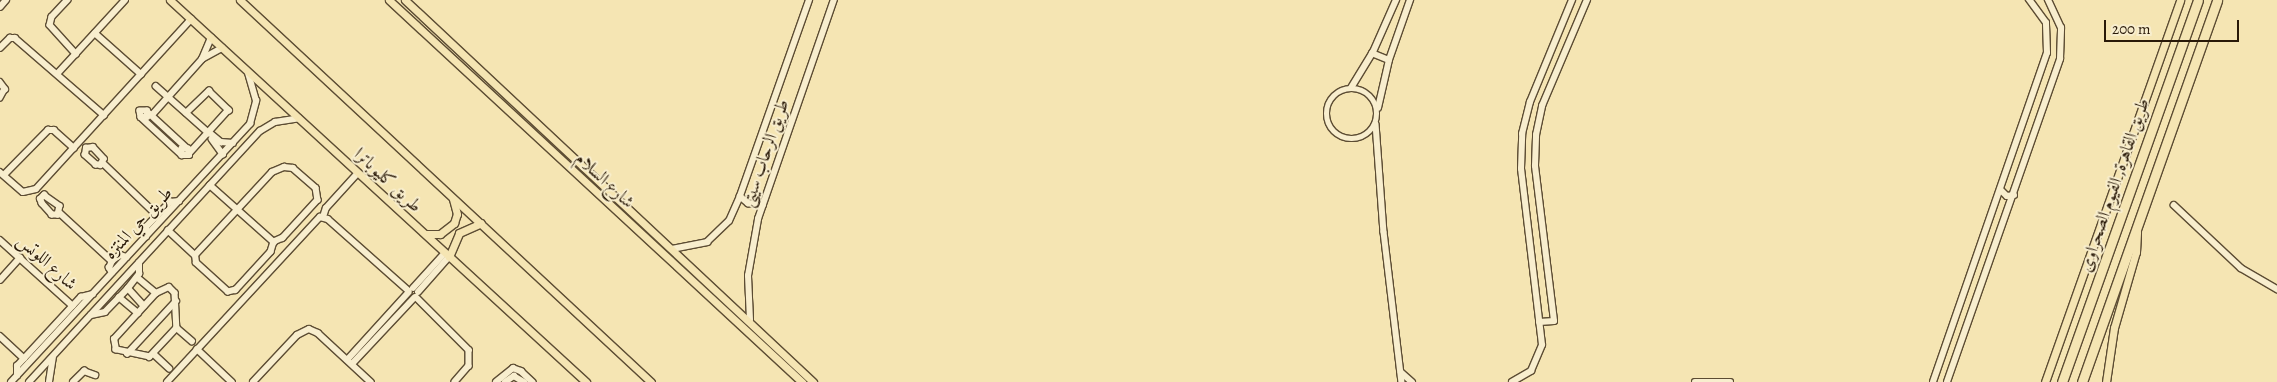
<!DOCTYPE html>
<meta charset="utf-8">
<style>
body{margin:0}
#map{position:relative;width:2277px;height:382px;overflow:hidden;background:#f5e5b3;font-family:Alegreya,Amiri,serif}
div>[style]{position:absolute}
.roads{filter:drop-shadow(1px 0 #5c4c33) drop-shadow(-1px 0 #5c4c33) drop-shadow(0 1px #5c4c33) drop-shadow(0 -1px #5c4c33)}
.minor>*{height:5.5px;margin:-2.75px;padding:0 2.75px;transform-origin:2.75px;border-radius:2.75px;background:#f8eece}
.minor>.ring{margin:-2.75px;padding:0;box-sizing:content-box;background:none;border:5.5px solid #f8eece;border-radius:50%}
.major>*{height:7px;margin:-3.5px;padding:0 3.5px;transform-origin:3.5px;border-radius:3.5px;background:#f5e5b3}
.highway>*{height:9px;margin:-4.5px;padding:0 4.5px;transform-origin:4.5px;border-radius:4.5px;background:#f5e5b3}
span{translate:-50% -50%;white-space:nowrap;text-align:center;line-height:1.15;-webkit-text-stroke:4px #f8eece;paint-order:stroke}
.street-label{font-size:18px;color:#291908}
.scale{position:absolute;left:2104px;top:20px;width:135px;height:22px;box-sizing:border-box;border:2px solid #291908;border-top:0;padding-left:6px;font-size:15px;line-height:18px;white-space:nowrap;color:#291908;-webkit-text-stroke:4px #f8eece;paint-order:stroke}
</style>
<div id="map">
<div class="roads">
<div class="minor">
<i style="left:68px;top:0;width:23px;rotate:133deg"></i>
<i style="left:52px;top:17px;width:8px;rotate:104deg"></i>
<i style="left:50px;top:25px;width:39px;rotate:48deg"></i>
<i style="left:0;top:7px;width:9px;rotate:-49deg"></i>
<i style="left:95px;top:33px;width:62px;rotate:41.7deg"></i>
<i style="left:0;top:48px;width:14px;rotate:-45deg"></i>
<i style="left:10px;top:38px;width:5px"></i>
<i style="left:15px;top:38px;width:118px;rotate:40.9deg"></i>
<i style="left:1372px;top:53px;width:18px;rotate:22deg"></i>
<i style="left:202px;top:59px;width:23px;rotate:-67deg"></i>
<i style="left:57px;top:74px;width:100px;rotate:-47.4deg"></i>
<i style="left:0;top:82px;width:9px;rotate:54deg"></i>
<i style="left:5px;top:89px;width:10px;rotate:119deg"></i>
<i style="left:156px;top:86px;width:71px;rotate:41.6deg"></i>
<i style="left:1351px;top:88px;width:42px;rotate:-58.6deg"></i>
<i style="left:1373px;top:52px;width:57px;rotate:-66.1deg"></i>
<i class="ring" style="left:1327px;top:89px;width:44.5px;height:44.5px"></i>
<i style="left:1378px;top:108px;width:49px;rotate:-77.1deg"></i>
<i style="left:1389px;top:60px;width:64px;rotate:-70.7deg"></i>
<i style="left:149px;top:113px;width:53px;rotate:42.7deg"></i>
<i style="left:186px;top:113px;width:32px;rotate:-44deg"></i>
<i style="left:209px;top:91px;width:28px;rotate:44deg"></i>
<i style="left:229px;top:110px;width:58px;rotate:132.2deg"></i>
<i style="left:152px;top:115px;width:75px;rotate:-48.2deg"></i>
<i style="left:202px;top:59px;width:23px;rotate:-29deg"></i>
<i style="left:141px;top:117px;width:6px"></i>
<i style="left:147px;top:117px;width:6px;rotate:-90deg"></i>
<i style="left:147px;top:111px;width:7px;rotate:180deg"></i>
<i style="left:140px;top:111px;width:6px;rotate:81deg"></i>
<i style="left:141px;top:117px;width:56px;rotate:42.8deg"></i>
<i style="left:182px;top:155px;width:7px"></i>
<i style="left:189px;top:155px;width:6px;rotate:-99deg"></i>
<i style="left:188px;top:149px;width:6px;rotate:180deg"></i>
<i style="left:182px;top:149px;width:6px;rotate:90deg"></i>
<i style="left:1376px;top:124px;width:108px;rotate:85.8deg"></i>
<i style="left:1384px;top:232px;width:151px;rotate:83.2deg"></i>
<i style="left:209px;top:132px;width:16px;rotate:40deg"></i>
<i style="left:221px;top:142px;width:12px;rotate:5deg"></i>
<i style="left:212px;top:139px;width:19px;rotate:54deg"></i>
<i style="left:93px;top:147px;width:16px;rotate:47deg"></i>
<i style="left:104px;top:159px;width:7px;rotate:117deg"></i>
<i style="left:101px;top:165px;width:5px;rotate:180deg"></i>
<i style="left:96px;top:165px;width:15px;rotate:-138deg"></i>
<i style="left:85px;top:155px;width:7px;rotate:-82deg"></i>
<i style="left:86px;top:148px;width:7px;rotate:-8deg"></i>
<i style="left:103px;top:163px;width:75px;rotate:43.9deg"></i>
<i style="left:284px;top:167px;width:9px;rotate:6deg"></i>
<i style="left:293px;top:168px;width:30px;rotate:41deg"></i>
<i style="left:316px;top:188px;width:12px;rotate:81deg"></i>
<i style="left:318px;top:200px;width:52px;rotate:132.6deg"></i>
<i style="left:283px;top:238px;width:10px;rotate:156deg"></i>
<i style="left:274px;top:242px;width:10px;rotate:107deg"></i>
<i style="left:271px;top:252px;width:52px;rotate:132.6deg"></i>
<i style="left:236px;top:290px;width:8px;rotate:166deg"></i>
<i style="left:228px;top:292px;width:43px;rotate:-137.8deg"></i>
<i style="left:196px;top:263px;width:8px;rotate:-97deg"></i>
<i style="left:195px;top:255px;width:113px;rotate:-47.1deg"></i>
<i style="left:272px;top:172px;width:13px;rotate:-23deg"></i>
<i style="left:0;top:172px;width:30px;rotate:41deg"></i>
<i style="left:23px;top:192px;width:13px;rotate:-13deg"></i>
<i style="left:36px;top:189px;width:230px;rotate:-47.6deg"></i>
<i style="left:4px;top:175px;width:63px;rotate:-45.6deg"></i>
<i style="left:48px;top:130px;width:6px"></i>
<i style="left:54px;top:130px;width:27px;rotate:42deg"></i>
<i style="left:210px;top:185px;width:86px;rotate:41.7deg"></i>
<i style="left:2001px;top:190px;width:8px;rotate:45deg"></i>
<i style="left:2007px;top:196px;width:7px;rotate:-8deg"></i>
<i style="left:44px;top:195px;width:19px;rotate:35deg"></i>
<i style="left:60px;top:206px;width:9px;rotate:103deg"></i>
<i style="left:58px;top:215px;width:6px;rotate:180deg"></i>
<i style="left:52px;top:215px;width:15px;rotate:-132deg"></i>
<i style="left:42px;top:204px;width:5px;rotate:-112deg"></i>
<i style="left:40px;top:199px;width:6px;rotate:-45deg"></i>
<i style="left:740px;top:196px;width:11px;rotate:41deg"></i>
<i style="left:748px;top:203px;width:15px;rotate:8deg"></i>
<i style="left:2174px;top:205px;width:92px;rotate:43.2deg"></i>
<i style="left:2241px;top:268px;width:42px;rotate:30.3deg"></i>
<i style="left:60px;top:213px;width:71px;rotate:42.7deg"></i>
<i style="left:323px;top:217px;width:9px;rotate:-72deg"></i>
<i style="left:326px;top:208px;width:47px;rotate:-47.6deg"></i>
<i style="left:168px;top:230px;width:37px;rotate:43deg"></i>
<i style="left:146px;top:237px;width:10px;rotate:-90deg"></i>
<i style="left:146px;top:227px;width:35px;rotate:-46deg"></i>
<i style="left:170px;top:202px;width:9px;rotate:-6deg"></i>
<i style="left:0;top:240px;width:98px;rotate:42.1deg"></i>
<i style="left:672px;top:249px;width:36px;rotate:-11deg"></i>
<i style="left:707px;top:242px;width:30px;rotate:-44deg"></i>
<i style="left:729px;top:221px;width:27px;rotate:-66deg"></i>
<i style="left:740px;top:196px;width:208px;rotate:-70.6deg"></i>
<i style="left:112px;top:273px;width:6px;rotate:-121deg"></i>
<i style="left:109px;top:268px;width:8px;rotate:-67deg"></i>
<i style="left:112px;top:261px;width:10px;rotate:-37deg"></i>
<i style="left:120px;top:255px;width:7px;rotate:16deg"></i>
<i style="left:137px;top:277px;width:25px;rotate:40deg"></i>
<i style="left:0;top:280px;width:30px;rotate:-48deg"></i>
<i style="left:169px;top:287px;width:8px;rotate:45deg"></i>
<i style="left:175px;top:293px;width:35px;rotate:87deg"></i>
<i style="left:177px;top:328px;width:40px;rotate:133deg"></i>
<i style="left:150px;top:357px;width:35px;rotate:-168deg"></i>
<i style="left:116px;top:350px;width:11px;rotate:-100deg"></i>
<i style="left:114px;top:339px;width:62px;rotate:-47.6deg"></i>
<i style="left:156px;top:293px;width:14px;rotate:-25deg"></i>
<i style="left:128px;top:288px;width:24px;rotate:48deg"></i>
<i style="left:413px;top:288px;width:47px;rotate:-47.6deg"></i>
<i style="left:418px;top:292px;width:47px;rotate:-48.5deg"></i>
<i style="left:119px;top:297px;width:25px;rotate:40deg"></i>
<i style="left:416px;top:297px;width:75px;rotate:45deg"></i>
<i style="left:469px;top:350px;width:16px;rotate:90deg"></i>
<i style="left:469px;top:366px;width:21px;rotate:131deg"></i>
<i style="left:91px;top:315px;width:14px;rotate:-12deg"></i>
<i style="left:105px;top:312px;width:33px;rotate:-46deg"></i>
<i style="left:128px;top:288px;width:18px;rotate:-52deg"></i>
<i style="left:139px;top:274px;width:11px;rotate:-90deg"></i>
<i style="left:750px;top:320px;width:44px;rotate:-92.6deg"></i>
<i style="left:748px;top:276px;width:58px;rotate:-80deg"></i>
<i style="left:758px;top:219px;width:232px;rotate:-70.9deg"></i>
<i style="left:1539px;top:322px;width:15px;rotate:-4deg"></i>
<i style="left:1554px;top:321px;width:156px;rotate:-97deg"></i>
<i style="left:1535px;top:166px;width:31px;rotate:-88deg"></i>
<i style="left:1536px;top:135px;width:30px;rotate:-78deg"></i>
<i style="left:1542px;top:106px;width:115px;rotate:-67deg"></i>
<i style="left:177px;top:328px;width:20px;rotate:41deg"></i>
<i style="left:0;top:336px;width:33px;rotate:43deg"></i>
<i style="left:197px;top:349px;width:48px;rotate:43.3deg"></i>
<i style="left:127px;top:354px;width:72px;rotate:-47.2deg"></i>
<i style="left:154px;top:354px;width:21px;rotate:43deg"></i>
<i style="left:347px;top:360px;width:91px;rotate:-47.7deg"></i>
<i style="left:352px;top:364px;width:91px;rotate:-46.8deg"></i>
<i style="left:1401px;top:372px;width:15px;rotate:42deg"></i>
<i style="left:17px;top:376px;width:10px;rotate:-90deg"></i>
<i style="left:17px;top:366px;width:94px;rotate:-47.2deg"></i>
<i style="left:81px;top:297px;width:12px;rotate:-14deg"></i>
<i style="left:11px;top:382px;width:352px;rotate:-47.2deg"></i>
<i style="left:250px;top:124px;width:24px;rotate:-75deg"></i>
<i style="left:256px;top:101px;width:29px;rotate:-106deg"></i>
<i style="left:29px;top:382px;width:341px;rotate:-47.4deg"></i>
<i style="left:260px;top:131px;width:17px;rotate:-31deg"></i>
<i style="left:275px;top:122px;width:24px;rotate:-9deg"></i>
<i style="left:49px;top:382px;width:24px;rotate:-81deg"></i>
<i style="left:73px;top:382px;width:16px;rotate:-45deg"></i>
<i style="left:84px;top:371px;width:12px;rotate:20deg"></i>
<i style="left:167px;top:382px;width:225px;rotate:-47.2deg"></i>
<i style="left:320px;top:217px;width:8px;rotate:14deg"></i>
<i style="left:328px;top:219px;width:108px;rotate:41.6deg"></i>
<i style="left:253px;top:382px;width:64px;rotate:-46.9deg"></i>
<i style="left:297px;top:335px;width:13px;rotate:-27deg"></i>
<i style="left:309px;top:329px;width:10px;rotate:24deg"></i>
<i style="left:318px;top:333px;width:72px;rotate:42.8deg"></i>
<i style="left:496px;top:382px;width:22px;rotate:-39deg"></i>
<i style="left:513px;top:368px;width:9px;rotate:21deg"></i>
<i style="left:521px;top:371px;width:16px;rotate:43deg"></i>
<i style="left:505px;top:382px;width:11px;rotate:-34deg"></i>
<i style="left:514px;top:376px;width:12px;rotate:31deg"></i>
<i style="left:1512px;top:382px;width:22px;rotate:-30deg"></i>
<i style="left:1531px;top:371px;width:28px;rotate:-67deg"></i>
<i style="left:1542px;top:345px;width:177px;rotate:-96.8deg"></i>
<i style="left:1521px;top:169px;width:35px;rotate:-88deg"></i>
<i style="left:1522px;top:134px;width:33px;rotate:-76deg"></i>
<i style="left:1530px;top:102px;width:110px;rotate:-67.6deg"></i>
<i style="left:1695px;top:382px;width:35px"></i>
<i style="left:1933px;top:382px;width:348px;rotate:-70.9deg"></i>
<i style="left:2047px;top:53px;width:30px;rotate:-92deg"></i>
<i style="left:2046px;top:23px;width:29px;rotate:-126deg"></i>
<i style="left:1947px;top:382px;width:342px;rotate:-70.7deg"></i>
<i style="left:2060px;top:59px;width:31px;rotate:-88deg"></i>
<i style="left:2061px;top:28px;width:31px;rotate:-115deg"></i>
</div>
<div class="major">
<i style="left:170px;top:0;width:565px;rotate:42.56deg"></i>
<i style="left:240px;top:0;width:561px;rotate:42.91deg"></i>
<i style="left:389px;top:0;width:563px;rotate:42.77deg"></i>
<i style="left:405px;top:0;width:559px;rotate:43.11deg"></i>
<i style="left:426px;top:234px;width:14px"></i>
<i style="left:440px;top:234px;width:18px;rotate:-38deg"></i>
<i style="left:454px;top:223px;width:9px;rotate:-72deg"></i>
<i style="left:457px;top:214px;width:16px;rotate:-105deg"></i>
<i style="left:449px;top:257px;width:26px;rotate:-67deg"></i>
<i style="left:459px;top:233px;width:24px;rotate:-24deg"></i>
<i style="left:2045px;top:382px;width:405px;rotate:-70.5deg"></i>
<i style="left:2106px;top:382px;width:55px;rotate:-81.6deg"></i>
<i style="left:2114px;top:328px;width:79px;rotate:-73.9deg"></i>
<i style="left:2136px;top:252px;width:20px;rotate:-87deg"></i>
</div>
<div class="highway">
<i style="left:2062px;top:382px;width:405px;rotate:-70.4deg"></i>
<i style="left:2082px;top:382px;width:405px;rotate:-70.5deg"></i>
</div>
</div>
<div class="street-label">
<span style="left:765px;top:153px;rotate:-71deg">طريق الرحاب سيتى</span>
<span style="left:388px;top:180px;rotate:43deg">طريق كليوباترا</span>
<span style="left:605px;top:180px;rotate:43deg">شارع السلام</span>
<span style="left:2114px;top:185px;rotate:-71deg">طريق القاهرة, الفيوم الصحراوى</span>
<span style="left:138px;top:223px;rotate:-47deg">طريق حي المنتزه</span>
<span style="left:47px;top:262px;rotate:42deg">شارع اللوتس</span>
</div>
<div class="scale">200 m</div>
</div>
